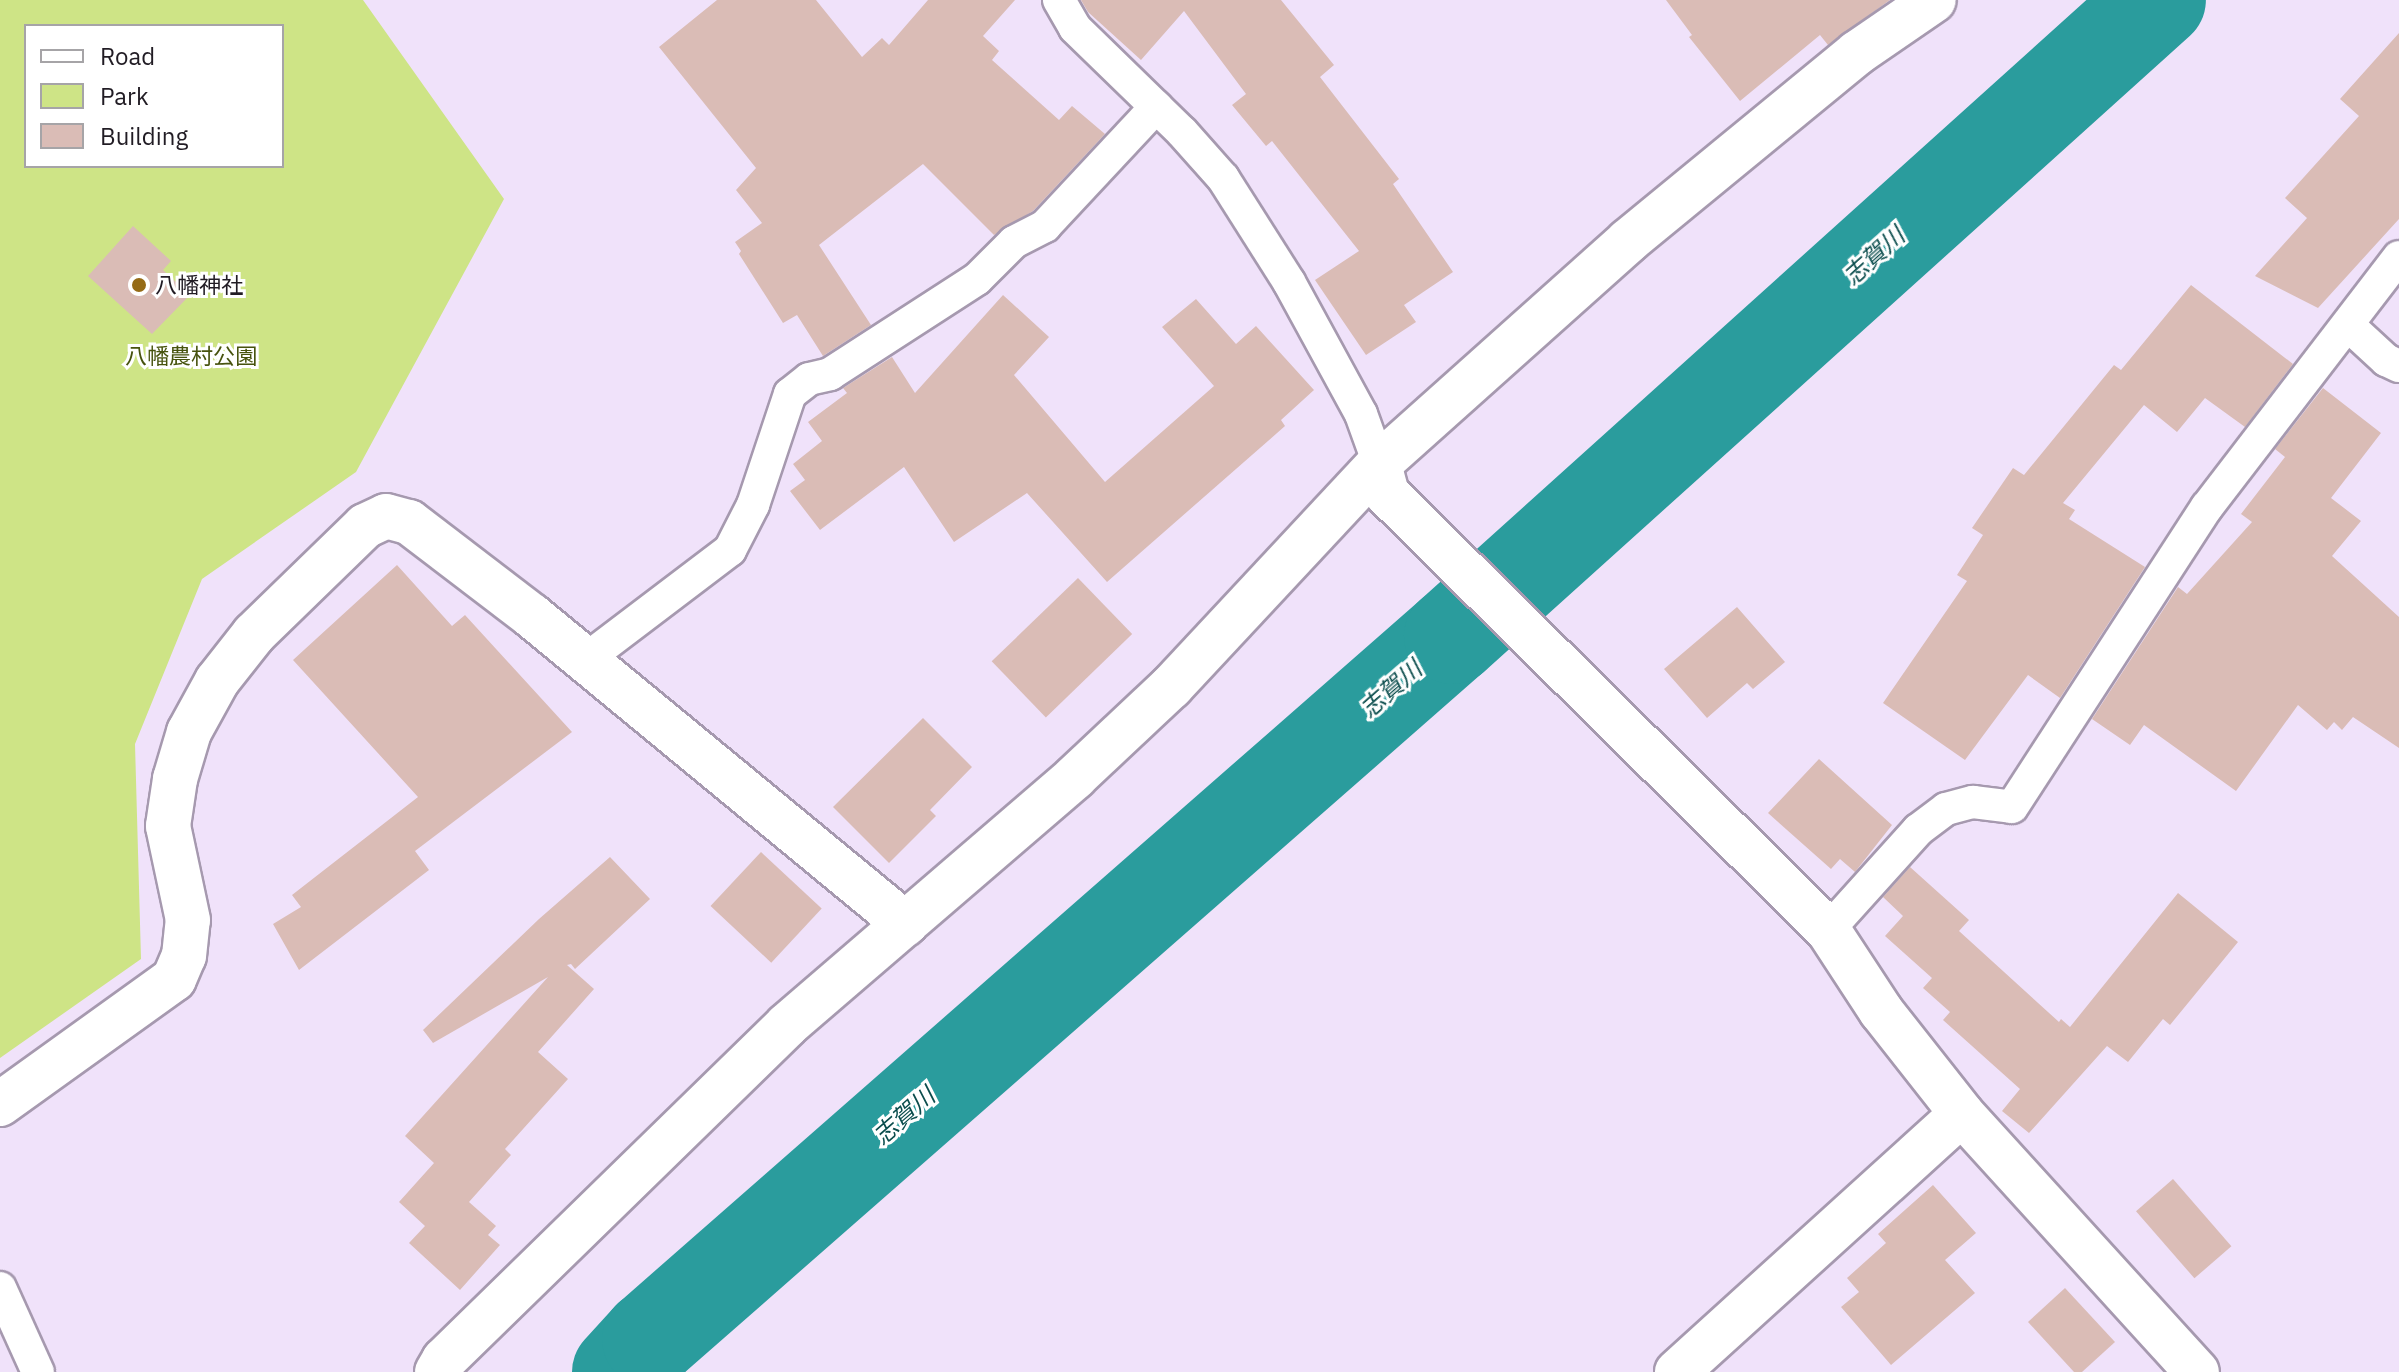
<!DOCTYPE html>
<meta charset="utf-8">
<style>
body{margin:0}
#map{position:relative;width:2399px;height:1372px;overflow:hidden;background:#f0e2fa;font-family:"IBM Plex Sans","Noto Sans JP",sans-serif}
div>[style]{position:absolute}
.green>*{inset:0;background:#cee486}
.river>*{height:96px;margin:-48px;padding:0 48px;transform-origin:48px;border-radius:48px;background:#2a9c9d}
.building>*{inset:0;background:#dabcb6;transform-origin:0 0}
.roads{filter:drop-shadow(2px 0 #a699af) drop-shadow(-2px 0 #a699af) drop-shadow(0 2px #a699af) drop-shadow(0 -2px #a699af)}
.service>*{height:32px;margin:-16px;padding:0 16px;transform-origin:16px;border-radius:16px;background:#fff}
.minor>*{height:44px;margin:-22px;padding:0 22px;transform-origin:22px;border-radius:22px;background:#fff}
.dots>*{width:22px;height:22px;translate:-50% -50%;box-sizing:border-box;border:4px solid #fff;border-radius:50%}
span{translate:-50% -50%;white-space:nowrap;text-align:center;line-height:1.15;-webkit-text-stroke:6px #fff;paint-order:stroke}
.poi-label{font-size:22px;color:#211c24}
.left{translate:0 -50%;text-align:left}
.park-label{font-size:22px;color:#47530e}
.water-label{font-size:24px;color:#0b4d4d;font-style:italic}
.legend{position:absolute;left:24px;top:24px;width:260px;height:144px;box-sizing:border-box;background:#fff;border:2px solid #a6a4a7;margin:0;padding:10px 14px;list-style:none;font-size:24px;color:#211c24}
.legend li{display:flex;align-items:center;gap:16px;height:40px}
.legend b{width:40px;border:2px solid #a6a4a7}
</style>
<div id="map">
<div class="green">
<i style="clip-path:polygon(evenodd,0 0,363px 0,504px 199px,356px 472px,202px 579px,135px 744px,141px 959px,0 1058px,0 0,26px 26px,282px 26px,282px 166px,26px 166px,26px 26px)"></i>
</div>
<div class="river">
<i style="left:620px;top:1372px;width:45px;rotate:-47.7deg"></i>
<i style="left:650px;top:1339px;width:1066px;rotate:-41.24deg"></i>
<i style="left:1452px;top:636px;width:950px;rotate:-42.01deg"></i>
</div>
<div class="building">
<i style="clip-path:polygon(717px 0,816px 0,862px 57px,882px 38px,889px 45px,928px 0,1015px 0,983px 36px,999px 51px,992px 60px,1059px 120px,1072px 106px,1105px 134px,1033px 211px,994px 235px,923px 164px,819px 245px,871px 325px,823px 356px,797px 315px,783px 323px,739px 254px,741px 251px,735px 242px,762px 223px,736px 190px,756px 168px,659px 47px)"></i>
<i style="clip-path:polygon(1081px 0,1281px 0,1334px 65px,1320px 77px,1399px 179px,1393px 184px,1453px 272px,1404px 305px,1416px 322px,1366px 355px,1315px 280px,1359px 251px,1272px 141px,1266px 146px,1232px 105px,1246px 94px,1184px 11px,1141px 60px,1088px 12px)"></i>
<i style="clip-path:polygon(1666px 0,1890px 0,1828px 45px,1820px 35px,1740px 101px,1689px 37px,1692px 35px)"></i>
<i style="clip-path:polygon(2399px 33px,2399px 219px,2318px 308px,2255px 276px,2307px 218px,2285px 198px,2359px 116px,2340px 99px)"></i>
<i style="clip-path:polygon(133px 226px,171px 261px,163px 270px,190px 295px,152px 334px,88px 276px)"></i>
<i style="clip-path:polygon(2191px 285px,2293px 364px,2245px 427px,2205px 398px,2177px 432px,2144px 405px,2063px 503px,2075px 510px,2069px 519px,2145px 567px,2060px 698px,2028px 675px,1965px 760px,1883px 703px,1967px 581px,1957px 575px,1983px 535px,1972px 528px,2013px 468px,2024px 475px,2114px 365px,2121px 370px)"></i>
<i style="clip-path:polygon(1003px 295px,1049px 337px,1014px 375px,1105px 482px,1214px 386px,1162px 327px,1196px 299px,1236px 344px,1256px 326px,1314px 390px,1281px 420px,1285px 426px,1107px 582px,1027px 493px,954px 542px,904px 467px,820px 530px,790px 491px,805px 480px,793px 464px,822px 441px,808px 422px,847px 393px,843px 388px,892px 357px,915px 393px)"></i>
<i style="clip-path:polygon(2323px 388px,2381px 433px,2331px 498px,2361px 521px,2332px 556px,2399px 617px,2399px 748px,2353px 717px,2342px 730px,2334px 722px,2327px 730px,2298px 705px,2236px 791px,2144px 725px,2130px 745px,2092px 719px,2178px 587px,2187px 594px,2252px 522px,2241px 514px,2285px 457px,2275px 449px)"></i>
<i style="clip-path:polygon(397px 565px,452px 626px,465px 615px,572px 732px,415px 851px,429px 870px,299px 970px,273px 924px,301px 907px,292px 895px,418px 797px,293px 660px)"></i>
<i style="left:1078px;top:578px;width:78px;height:120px;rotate:46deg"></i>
<i style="clip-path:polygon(1737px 607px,1785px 662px,1753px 689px,1747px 683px,1707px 718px,1664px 669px)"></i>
<i style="clip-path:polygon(923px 718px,972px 767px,930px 810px,936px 816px,889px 863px,833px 807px)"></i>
<i style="clip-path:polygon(1819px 759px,1892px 825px,1855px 872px,1840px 859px,1831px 869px,1768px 813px)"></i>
<i style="left:761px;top:852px;width:83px;height:74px;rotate:43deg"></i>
<i style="clip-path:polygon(610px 857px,650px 899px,575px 969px,571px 964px,567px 965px,594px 989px,538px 1052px,568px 1079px,505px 1149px,511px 1155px,469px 1202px,496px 1226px,488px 1235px,500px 1245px,460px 1290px,409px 1243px,425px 1226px,399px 1202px,434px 1163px,405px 1136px,548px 977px,433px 1043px,423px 1030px,539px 919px)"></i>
<i style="clip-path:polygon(1910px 867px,1969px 920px,1959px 931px,2059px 1022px,2061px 1019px,2070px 1027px,2178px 893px,2238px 942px,2170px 1025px,2163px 1019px,2128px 1062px,2107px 1046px,2029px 1133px,2002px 1111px,2020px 1089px,1943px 1020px,1950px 1012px,1923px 988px,1932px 978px,1885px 936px,1903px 916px,1883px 897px)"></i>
<i style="left:2173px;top:1179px;width:89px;height:49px;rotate:49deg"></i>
<i style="clip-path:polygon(1933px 1185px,1976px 1233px,1945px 1260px,1975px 1293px,1891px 1365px,1841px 1307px,1859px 1292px,1847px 1278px,1886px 1243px,1878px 1234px)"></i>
<i style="clip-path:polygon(2065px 1288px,2115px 1342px,2082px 1372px,2074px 1372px,2028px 1322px)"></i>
</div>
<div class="roads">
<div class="service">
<i style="left:1059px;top:0;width:32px;rotate:60deg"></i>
<i style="left:1075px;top:28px;width:149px;rotate:44.2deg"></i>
<i style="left:1182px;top:132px;width:62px;rotate:48.3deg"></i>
<i style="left:1223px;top:178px;width:123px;rotate:57.6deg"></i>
<i style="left:1289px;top:282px;width:150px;rotate:61.4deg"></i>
<i style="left:1361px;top:414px;width:53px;rotate:70.2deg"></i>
<i style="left:2348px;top:325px;width:52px;rotate:42.6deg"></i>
<i style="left:2386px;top:360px;width:14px;rotate:25deg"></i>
<i style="left:585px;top:660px;width:182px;rotate:-37.2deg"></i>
<i style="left:730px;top:550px;width:51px;rotate:-62.9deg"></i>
<i style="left:753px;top:505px;width:117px;rotate:-71.6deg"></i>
<i style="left:790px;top:394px;width:24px;rotate:-38deg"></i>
<i style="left:809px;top:379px;width:22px;rotate:-13deg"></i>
<i style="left:830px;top:374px;width:175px;rotate:-32.9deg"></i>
<i style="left:977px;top:279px;width:52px;rotate:-45deg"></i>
<i style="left:1014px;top:242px;width:35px;rotate:-27deg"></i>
<i style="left:1045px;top:226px;width:163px;rotate:-47deg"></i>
<i style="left:1828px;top:930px;width:135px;rotate:-48deg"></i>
<i style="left:1918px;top:830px;width:35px;rotate:-37deg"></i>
<i style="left:1946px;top:809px;width:28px;rotate:-15deg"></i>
<i style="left:1973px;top:802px;width:39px;rotate:7deg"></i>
<i style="left:2012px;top:807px;width:358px;rotate:-57deg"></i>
<i style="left:2207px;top:507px;width:315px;rotate:-52.5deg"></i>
<i style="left:0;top:1288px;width:92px;rotate:65.7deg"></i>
</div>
<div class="minor">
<i style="left:1379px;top:464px;width:31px;rotate:75deg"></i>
<i style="left:1387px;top:494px;width:620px;rotate:44.67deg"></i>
<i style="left:1828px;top:930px;width:97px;rotate:56.8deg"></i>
<i style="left:1881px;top:1011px;width:131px;rotate:51.8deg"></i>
<i style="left:1962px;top:1114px;width:349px;rotate:47.7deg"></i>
<i style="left:0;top:1104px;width:214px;rotate:-35.7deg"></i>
<i style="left:174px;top:979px;width:25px;rotate:-67deg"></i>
<i style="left:184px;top:956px;width:36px;rotate:-84deg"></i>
<i style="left:188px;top:920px;width:96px;rotate:-102deg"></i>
<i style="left:168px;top:826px;width:48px;rotate:-81.5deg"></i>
<i style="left:175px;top:779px;width:49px;rotate:-73.4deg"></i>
<i style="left:189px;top:732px;width:58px;rotate:-61.2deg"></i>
<i style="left:217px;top:681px;width:60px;rotate:-51.8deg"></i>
<i style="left:254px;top:634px;width:155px;rotate:-44.2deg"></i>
<i style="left:365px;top:526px;width:23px;rotate:-25deg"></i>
<i style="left:386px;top:516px;width:24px;rotate:15deg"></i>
<i style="left:409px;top:522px;width:155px;rotate:37.4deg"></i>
<i style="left:532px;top:616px;width:484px;rotate:39.5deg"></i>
<i style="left:437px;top:1372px;width:14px;rotate:-60deg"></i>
<i style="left:444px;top:1360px;width:479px;rotate:-44.3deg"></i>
<i style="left:787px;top:1025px;width:380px;rotate:-40.7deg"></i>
<i style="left:1075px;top:777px;width:132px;rotate:-43.2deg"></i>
<i style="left:1171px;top:687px;width:305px;rotate:-47deg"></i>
<i style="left:1379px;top:464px;width:334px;rotate:-41.8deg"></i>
<i style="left:1628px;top:241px;width:296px;rotate:-39.4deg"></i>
<i style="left:1857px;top:53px;width:93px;rotate:-34.5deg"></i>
<i style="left:1677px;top:1372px;width:384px;rotate:-42.2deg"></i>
</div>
</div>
<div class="dots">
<i style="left:139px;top:285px;background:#956b16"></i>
</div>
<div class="poi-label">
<span class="left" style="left:155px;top:285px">八幡神社</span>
</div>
<div class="park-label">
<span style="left:191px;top:356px">八幡農村公園</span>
</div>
<div class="water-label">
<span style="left:1874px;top:256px;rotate:-42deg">志賀川</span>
<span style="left:1391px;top:689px;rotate:-41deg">志賀川</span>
<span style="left:904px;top:1116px;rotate:-41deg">志賀川</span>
</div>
<ul class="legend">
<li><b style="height:10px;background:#fff"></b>Road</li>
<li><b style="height:22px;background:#cee486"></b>Park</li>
<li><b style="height:22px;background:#dabcb6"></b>Building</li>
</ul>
</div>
